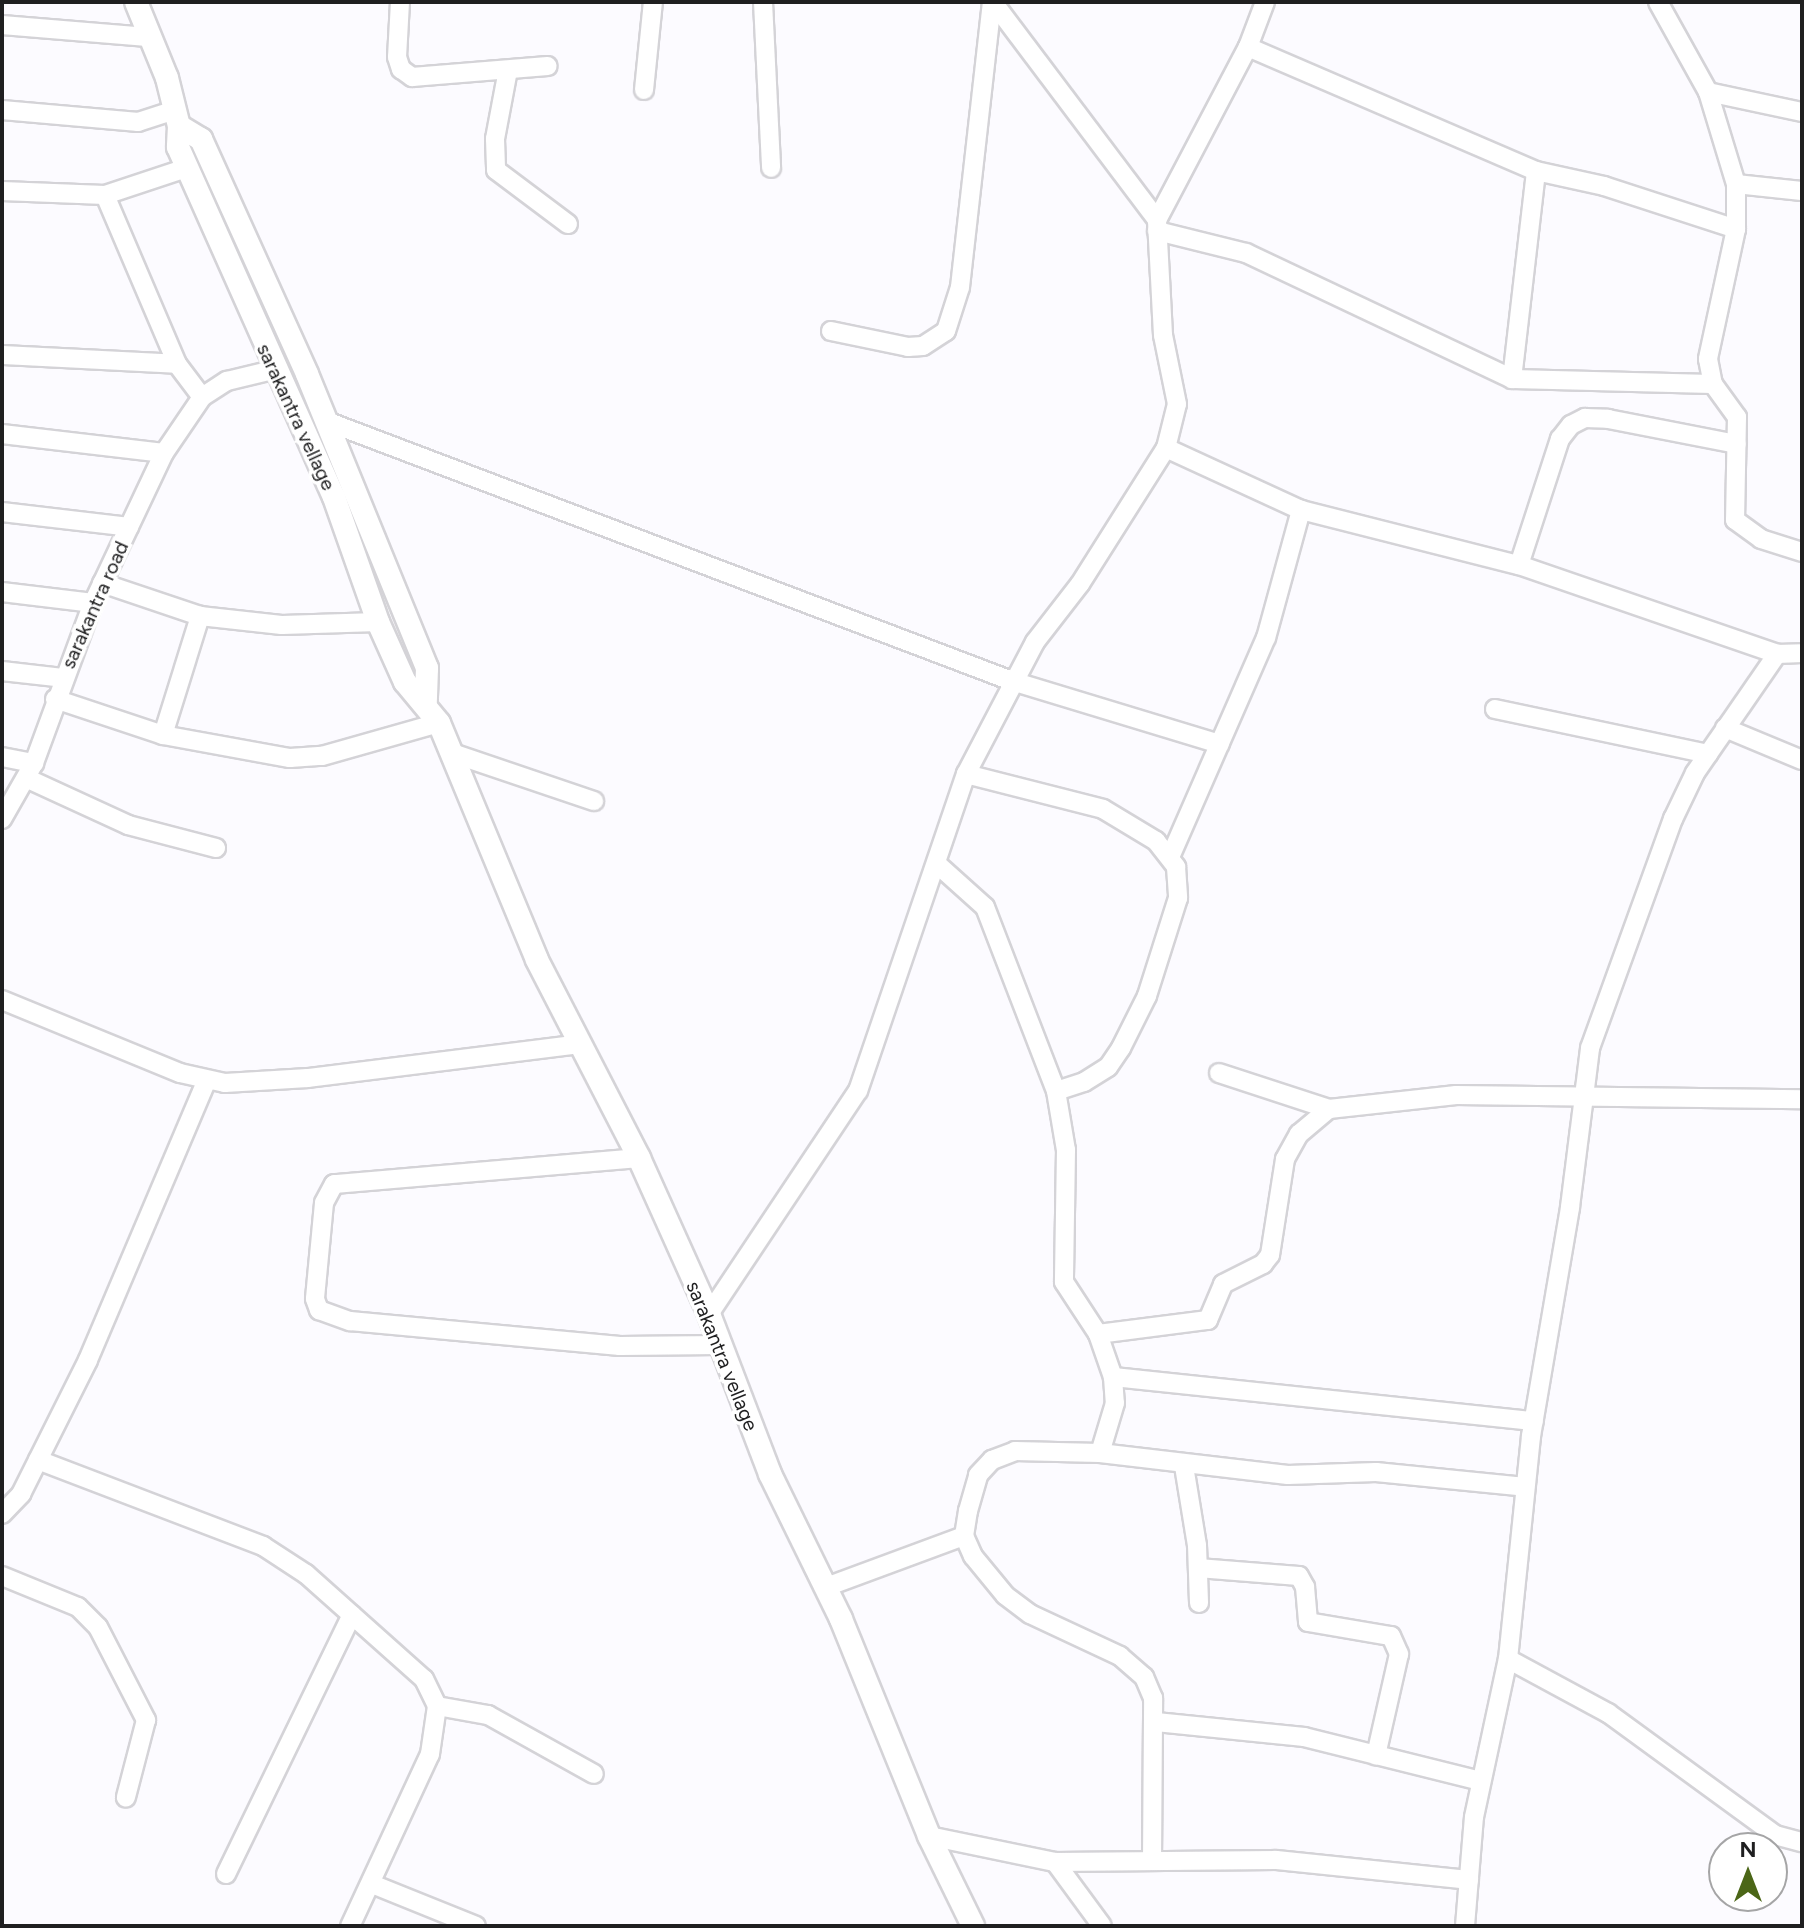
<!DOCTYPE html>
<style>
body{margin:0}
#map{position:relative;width:1804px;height:1928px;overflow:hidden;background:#fcfbff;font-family:Figtree,sans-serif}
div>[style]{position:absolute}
.roads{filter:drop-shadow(2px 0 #d4d3d7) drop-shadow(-2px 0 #d4d3d7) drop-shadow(0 2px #d4d3d7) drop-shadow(0 -2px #d4d3d7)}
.minor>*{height:18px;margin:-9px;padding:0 9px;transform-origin:9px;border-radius:9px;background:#fff}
.tertiary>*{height:22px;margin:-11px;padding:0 11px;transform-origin:11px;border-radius:11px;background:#fff}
span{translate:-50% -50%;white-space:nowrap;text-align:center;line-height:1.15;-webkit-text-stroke:7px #fff;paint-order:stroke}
.street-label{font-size:20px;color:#1f1f20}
.frame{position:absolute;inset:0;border:4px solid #1f1f20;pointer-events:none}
.north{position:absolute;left:1708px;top:1832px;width:80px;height:80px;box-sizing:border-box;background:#fff;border:2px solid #a5a5a6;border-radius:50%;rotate:0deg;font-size:22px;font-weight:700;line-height:32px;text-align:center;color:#1f1f20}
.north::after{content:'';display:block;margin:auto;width:28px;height:36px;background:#4b6617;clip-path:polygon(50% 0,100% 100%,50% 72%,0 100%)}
</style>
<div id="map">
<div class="roads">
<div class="minor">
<i style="left:400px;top:2px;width:55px;rotate:93.1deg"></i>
<i style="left:397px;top:57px;width:13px;rotate:72deg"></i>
<i style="left:401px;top:69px;width:14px;rotate:36deg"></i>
<i style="left:412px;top:77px;width:136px;rotate:-4.6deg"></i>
<i style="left:763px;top:2px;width:166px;rotate:87.2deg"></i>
<i style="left:993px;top:2px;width:273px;rotate:53deg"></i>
<i style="left:1658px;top:2px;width:103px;rotate:60.9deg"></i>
<i style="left:1708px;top:92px;width:96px;rotate:73.1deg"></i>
<i style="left:1736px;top:184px;width:45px;rotate:90deg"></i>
<i style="left:1736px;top:229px;width:133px;rotate:102.2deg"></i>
<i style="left:1708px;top:359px;width:25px;rotate:79deg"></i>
<i style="left:1713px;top:384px;width:41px;rotate:54deg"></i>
<i style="left:1737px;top:417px;width:103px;rotate:91.1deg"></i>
<i style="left:1735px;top:520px;width:32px;rotate:36deg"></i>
<i style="left:1761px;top:539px;width:43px;rotate:17.6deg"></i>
<i style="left:2px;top:25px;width:146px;rotate:4.7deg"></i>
<i style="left:1248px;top:47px;width:314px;rotate:23.3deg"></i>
<i style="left:1536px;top:171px;width:70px;rotate:12.4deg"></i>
<i style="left:1604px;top:186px;width:139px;rotate:18deg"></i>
<i style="left:508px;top:70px;width:70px;rotate:100.7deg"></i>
<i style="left:495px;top:139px;width:31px;rotate:88deg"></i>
<i style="left:496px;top:170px;width:90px;rotate:36.9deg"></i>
<i style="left:644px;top:90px;width:88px;rotate:-84.2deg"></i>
<i style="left:1708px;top:92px;width:96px;rotate:12deg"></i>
<i style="left:2px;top:110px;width:137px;rotate:5deg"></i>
<i style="left:138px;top:122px;width:39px;rotate:-18deg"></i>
<i style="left:1736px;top:184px;width:66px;rotate:6.1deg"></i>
<i style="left:2px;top:191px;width:103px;rotate:2.2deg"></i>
<i style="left:105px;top:195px;width:85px;rotate:-18.4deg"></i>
<i style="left:105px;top:195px;width:184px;rotate:66.9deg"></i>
<i style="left:177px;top:364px;width:41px;rotate:52.9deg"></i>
<i style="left:1157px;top:231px;width:92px;rotate:13.9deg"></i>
<i style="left:1246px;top:253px;width:294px;rotate:25.3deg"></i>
<i style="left:1512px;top:379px;width:201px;rotate:1.4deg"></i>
<i style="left:831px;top:331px;width:79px;rotate:11.7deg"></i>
<i style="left:908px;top:347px;width:15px;rotate:-4deg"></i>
<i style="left:923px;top:346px;width:27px;rotate:-33deg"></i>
<i style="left:946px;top:331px;width:46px;rotate:-72.3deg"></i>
<i style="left:960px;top:287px;width:287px;rotate:-83.6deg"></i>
<i style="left:2px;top:355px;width:175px;rotate:2.9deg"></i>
<i style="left:1512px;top:379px;width:209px;rotate:-83.4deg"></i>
<i style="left:326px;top:421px;width:734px;rotate:20.76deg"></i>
<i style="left:1012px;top:681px;width:217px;rotate:16.9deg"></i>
<i style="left:2px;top:434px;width:163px;rotate:6.7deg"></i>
<i style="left:1166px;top:448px;width:149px;rotate:24.7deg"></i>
<i style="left:1301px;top:510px;width:225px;rotate:14.2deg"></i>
<i style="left:1519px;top:565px;width:273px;rotate:19deg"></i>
<i style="left:1777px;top:654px;width:25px;rotate:-2deg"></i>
<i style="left:2px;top:512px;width:128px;rotate:6.7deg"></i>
<i style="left:1519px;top:565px;width:133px;rotate:-72deg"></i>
<i style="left:1560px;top:439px;width:18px;rotate:-52deg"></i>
<i style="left:1571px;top:425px;width:16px;rotate:-27deg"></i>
<i style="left:1585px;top:418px;width:23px;rotate:2deg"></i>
<i style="left:1608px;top:419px;width:131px;rotate:11deg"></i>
<i style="left:102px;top:583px;width:103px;rotate:18.6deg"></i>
<i style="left:200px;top:616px;width:82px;rotate:6.3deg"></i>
<i style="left:282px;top:625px;width:96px;rotate:-1.8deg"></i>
<i style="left:2px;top:592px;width:92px;rotate:6.9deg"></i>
<i style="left:2px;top:671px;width:61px;rotate:6.5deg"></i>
<i style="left:55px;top:699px;width:114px;rotate:18.4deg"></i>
<i style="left:163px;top:735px;width:129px;rotate:10.3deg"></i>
<i style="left:290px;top:758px;width:32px;rotate:-4deg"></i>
<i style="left:322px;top:756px;width:122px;rotate:-15.8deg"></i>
<i style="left:1495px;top:709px;width:218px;rotate:11.9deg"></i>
<i style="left:1725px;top:728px;width:83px;rotate:22.6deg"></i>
<i style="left:163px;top:735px;width:125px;rotate:-72.7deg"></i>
<i style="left:452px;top:753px;width:150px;rotate:18.7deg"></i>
<i style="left:2px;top:757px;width:33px;rotate:11deg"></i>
<i style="left:966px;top:774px;width:141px;rotate:14.3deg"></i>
<i style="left:1103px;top:809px;width:62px;rotate:31.1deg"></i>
<i style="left:1156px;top:841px;width:33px;rotate:52deg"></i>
<i style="left:1176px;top:867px;width:31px;rotate:86deg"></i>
<i style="left:1178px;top:898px;width:103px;rotate:107.6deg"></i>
<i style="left:1147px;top:996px;width:58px;rotate:116.6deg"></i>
<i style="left:1121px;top:1048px;width:23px;rotate:124deg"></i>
<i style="left:1108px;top:1067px;width:28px;rotate:148deg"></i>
<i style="left:1084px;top:1082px;width:29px;rotate:162deg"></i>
<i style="left:26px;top:778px;width:112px;rotate:24.7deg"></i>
<i style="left:128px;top:825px;width:91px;rotate:14.6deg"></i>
<i style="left:2px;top:819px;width:64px;rotate:-60.3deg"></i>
<i style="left:34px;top:763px;width:171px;rotate:-69.8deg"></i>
<i style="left:93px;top:603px;width:166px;rotate:-64.7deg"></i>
<i style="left:164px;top:453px;width:68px;rotate:-55.8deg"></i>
<i style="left:202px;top:397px;width:30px;rotate:-33deg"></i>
<i style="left:227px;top:381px;width:47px;rotate:-13.4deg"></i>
<i style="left:1171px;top:855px;width:237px;rotate:-66.4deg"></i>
<i style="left:1266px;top:638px;width:133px;rotate:-74.7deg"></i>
<i style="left:937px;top:864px;width:64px;rotate:41.9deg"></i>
<i style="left:985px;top:907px;width:197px;rotate:68.9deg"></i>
<i style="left:1056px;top:1091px;width:60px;rotate:80.4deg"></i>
<i style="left:1066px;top:1150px;width:132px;rotate:90.9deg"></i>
<i style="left:1064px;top:1282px;width:62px;rotate:56.8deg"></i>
<i style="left:1098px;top:1334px;width:46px;rotate:70.8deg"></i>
<i style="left:1113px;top:1377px;width:26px;rotate:86deg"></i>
<i style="left:1115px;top:1403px;width:52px;rotate:106.7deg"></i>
<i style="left:2px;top:1000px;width:192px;rotate:22.3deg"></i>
<i style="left:180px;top:1073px;width:46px;rotate:12.5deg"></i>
<i style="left:225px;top:1083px;width:83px;rotate:-3.4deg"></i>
<i style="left:308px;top:1078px;width:275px;rotate:-7.1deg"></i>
<i style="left:1219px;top:1073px;width:116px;rotate:18.1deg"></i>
<i style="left:639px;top:1158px;width:306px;rotate:175.1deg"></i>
<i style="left:334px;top:1184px;width:21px;rotate:118deg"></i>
<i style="left:324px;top:1203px;width:96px;rotate:95.4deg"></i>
<i style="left:315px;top:1299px;width:12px;rotate:70deg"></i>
<i style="left:319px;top:1310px;width:33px;rotate:20deg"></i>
<i style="left:350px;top:1321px;width:271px;rotate:5.3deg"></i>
<i style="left:620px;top:1346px;width:98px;rotate:-0.6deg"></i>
<i style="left:709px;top:1314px;width:268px;rotate:-56.3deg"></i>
<i style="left:858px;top:1091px;width:335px;rotate:-71.2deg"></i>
<i style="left:966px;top:774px;width:149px;rotate:-62.4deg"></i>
<i style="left:1035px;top:642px;width:73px;rotate:-52.2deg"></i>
<i style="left:1080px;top:584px;width:161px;rotate:-57.7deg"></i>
<i style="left:1166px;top:448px;width:45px;rotate:-76deg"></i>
<i style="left:1177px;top:404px;width:70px;rotate:-101.5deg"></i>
<i style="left:1163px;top:335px;width:115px;rotate:-93deg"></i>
<i style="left:1157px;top:220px;width:195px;rotate:-62.3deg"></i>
<i style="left:1248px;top:47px;width:48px;rotate:-69.3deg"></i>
<i style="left:1098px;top:1334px;width:111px;rotate:-7.3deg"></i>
<i style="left:1208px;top:1320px;width:39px;rotate:-67deg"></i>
<i style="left:1223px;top:1284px;width:45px;rotate:-26.6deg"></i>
<i style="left:1263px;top:1264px;width:11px;rotate:-52deg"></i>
<i style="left:1270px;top:1255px;width:97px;rotate:-81.1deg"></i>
<i style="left:1285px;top:1159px;width:29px;rotate:-61deg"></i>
<i style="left:1299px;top:1134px;width:39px;rotate:-40deg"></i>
<i style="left:1329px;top:1109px;width:128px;rotate:-6.3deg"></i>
<i style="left:1456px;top:1095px;width:346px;rotate:0.7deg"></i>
<i style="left:1113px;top:1377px;width:423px;rotate:6deg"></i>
<i style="left:38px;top:1460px;width:241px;rotate:20.9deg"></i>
<i style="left:263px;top:1546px;width:51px;rotate:33.1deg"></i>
<i style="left:306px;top:1574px;width:158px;rotate:41.7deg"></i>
<i style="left:424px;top:1679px;width:30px;rotate:64deg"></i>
<i style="left:437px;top:1706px;width:49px;rotate:98.3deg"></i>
<i style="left:430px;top:1754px;width:190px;rotate:114.9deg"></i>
<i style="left:1184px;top:1466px;width:80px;rotate:80.7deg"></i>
<i style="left:1197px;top:1545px;width:58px;rotate:88deg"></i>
<i style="left:2px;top:1514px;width:28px;rotate:-46deg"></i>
<i style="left:21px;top:1494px;width:150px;rotate:-63.4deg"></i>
<i style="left:88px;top:1360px;width:304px;rotate:-67deg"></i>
<i style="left:1198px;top:1568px;width:101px;rotate:4.5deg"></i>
<i style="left:1299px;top:1576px;width:13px;rotate:61deg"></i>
<i style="left:1305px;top:1587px;width:35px;rotate:85deg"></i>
<i style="left:1308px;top:1622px;width:84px;rotate:9.6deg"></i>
<i style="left:1391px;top:1636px;width:20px;rotate:66deg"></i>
<i style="left:1399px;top:1654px;width:104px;rotate:102.8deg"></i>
<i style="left:2px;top:1576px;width:82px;rotate:22.2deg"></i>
<i style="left:78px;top:1607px;width:28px;rotate:45deg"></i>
<i style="left:98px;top:1627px;width:105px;rotate:62.7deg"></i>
<i style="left:146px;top:1720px;width:80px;rotate:104.6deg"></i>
<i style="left:826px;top:1587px;width:147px;rotate:-20.3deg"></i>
<i style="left:1508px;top:1659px;width:114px;rotate:28.4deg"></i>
<i style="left:1608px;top:1713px;width:207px;rotate:36.1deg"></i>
<i style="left:1775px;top:1835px;width:28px;rotate:15deg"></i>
<i style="left:437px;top:1706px;width:52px;rotate:10deg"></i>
<i style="left:488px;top:1715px;width:121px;rotate:29.1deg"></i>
<i style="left:1156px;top:1722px;width:149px;rotate:5.8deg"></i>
<i style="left:1304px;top:1737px;width:181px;rotate:14deg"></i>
<i style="left:929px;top:1836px;width:129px;rotate:11.7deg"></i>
<i style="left:1055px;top:1862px;width:221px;rotate:-0.5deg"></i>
<i style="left:1276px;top:1860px;width:194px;rotate:5.9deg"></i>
<i style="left:1152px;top:1861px;width:163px;rotate:-89.6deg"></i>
<i style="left:1153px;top:1698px;width:23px;rotate:-113deg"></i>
<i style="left:1144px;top:1677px;width:32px;rotate:-139deg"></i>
<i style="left:1120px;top:1656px;width:99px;rotate:-155deg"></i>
<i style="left:1030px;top:1614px;width:31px;rotate:-143deg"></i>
<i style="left:1005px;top:1595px;width:50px;rotate:-129.4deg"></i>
<i style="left:973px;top:1556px;width:22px;rotate:-114deg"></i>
<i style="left:964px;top:1536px;width:25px;rotate:-81deg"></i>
<i style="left:968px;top:1511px;width:37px;rotate:-74deg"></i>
<i style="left:978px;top:1475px;width:21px;rotate:-47deg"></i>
<i style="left:992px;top:1460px;width:25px;rotate:-21deg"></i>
<i style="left:1015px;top:1451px;width:85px;rotate:1.3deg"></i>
<i style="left:1100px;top:1453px;width:189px;rotate:6.7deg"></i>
<i style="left:1288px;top:1475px;width:88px;rotate:-2deg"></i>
<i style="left:1376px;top:1472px;width:150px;rotate:5.7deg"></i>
<i style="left:1055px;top:1862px;width:79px;rotate:53.7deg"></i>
<i style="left:226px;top:1874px;width:288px;rotate:-64.1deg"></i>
<i style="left:372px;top:1884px;width:112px;rotate:22deg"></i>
<i style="left:1465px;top:1926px;width:109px;rotate:-85.3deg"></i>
<i style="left:1474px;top:1817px;width:162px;rotate:-77.9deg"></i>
<i style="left:1508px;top:1659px;width:224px;rotate:-84.1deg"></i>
<i style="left:1531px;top:1436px;width:232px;rotate:-80.3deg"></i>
<i style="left:1570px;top:1207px;width:160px;rotate:-82.8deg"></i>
<i style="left:1590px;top:1048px;width:244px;rotate:-70.1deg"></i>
<i style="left:1673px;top:819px;width:51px;rotate:-64.4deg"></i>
<i style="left:1695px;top:773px;width:145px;rotate:-55.4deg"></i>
</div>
<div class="tertiary">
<i style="left:136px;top:2px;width:82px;rotate:67.8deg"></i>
<i style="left:167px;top:78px;width:49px;rotate:76deg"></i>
<i style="left:179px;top:126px;width:21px;rotate:93deg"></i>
<i style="left:178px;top:147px;width:383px;rotate:66deg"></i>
<i style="left:334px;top:497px;width:133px;rotate:70.6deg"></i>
<i style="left:378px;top:622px;width:66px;rotate:65.8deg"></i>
<i style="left:405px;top:682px;width:53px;rotate:50.3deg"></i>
<i style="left:439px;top:723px;width:256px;rotate:67.5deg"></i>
<i style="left:537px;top:960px;width:223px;rotate:62.7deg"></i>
<i style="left:639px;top:1158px;width:171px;rotate:65.8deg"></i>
<i style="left:709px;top:1314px;width:171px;rotate:69.1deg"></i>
<i style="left:770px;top:1474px;width:161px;rotate:63.9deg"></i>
<i style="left:841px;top:1619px;width:234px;rotate:67.9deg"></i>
<i style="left:929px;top:1836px;width:100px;rotate:63.9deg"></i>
<i style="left:179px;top:126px;width:26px;rotate:31deg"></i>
<i style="left:201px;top:139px;width:258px;rotate:65.7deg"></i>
<i style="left:307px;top:374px;width:318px;rotate:67.8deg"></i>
<i style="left:427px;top:668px;width:34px;rotate:92deg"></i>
</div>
</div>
<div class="street-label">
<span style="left:296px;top:417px;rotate:65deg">sarakantra vellage</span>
<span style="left:95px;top:605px;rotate:-66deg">sarakantra road</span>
<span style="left:722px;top:1356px;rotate:68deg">sarakantra vellage</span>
</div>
<div class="frame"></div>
<div class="north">N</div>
</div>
